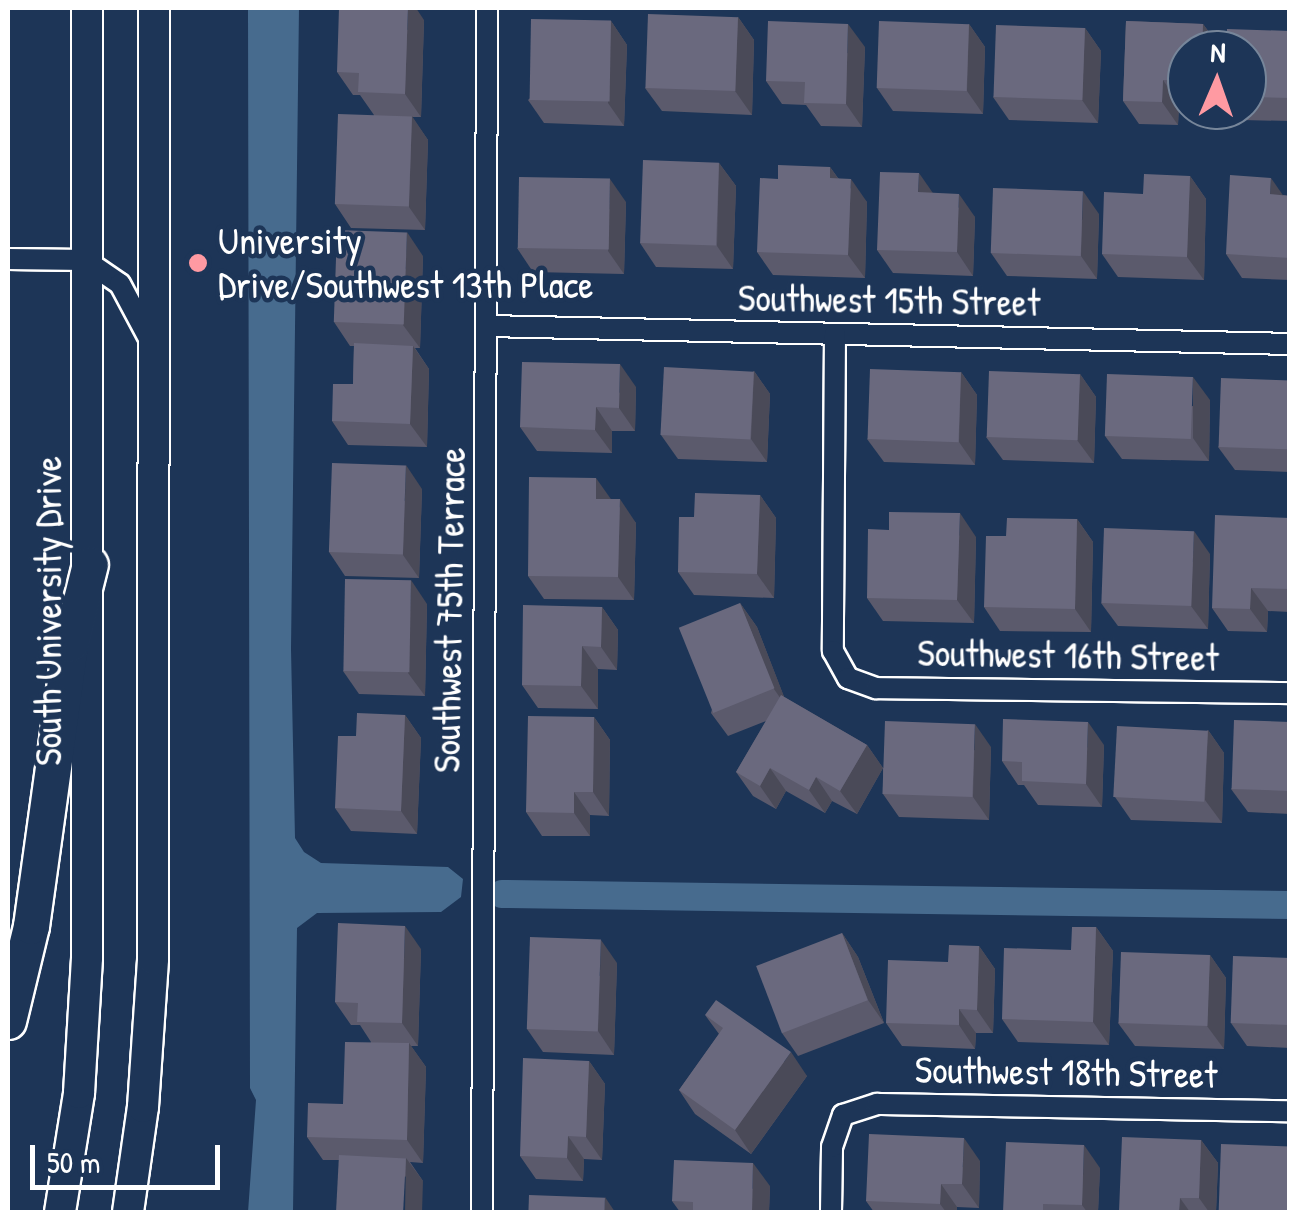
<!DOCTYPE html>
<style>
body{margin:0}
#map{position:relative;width:1297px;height:1220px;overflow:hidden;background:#1d3557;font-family:"Patrick Hand",sans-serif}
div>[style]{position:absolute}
.water>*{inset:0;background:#476b8e}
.canal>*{height:28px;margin:-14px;padding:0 14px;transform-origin:14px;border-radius:14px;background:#476b8e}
.roads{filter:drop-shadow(2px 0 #fff) drop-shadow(-2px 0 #fff) drop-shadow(0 2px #fff) drop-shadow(0 -2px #fff)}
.minor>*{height:20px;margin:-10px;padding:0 10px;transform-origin:10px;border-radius:10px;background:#1d3557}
.primary>*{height:30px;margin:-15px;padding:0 15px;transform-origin:15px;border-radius:15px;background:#1d3557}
.motorway>*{height:35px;margin:-17.5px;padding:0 17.5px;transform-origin:17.5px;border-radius:17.5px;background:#1d3557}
.wall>*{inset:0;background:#5b5a6c}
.shaded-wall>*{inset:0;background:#4a4a58}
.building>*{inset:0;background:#6a697e;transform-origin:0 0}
.dots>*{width:28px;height:28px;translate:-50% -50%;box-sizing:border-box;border:5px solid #1d3557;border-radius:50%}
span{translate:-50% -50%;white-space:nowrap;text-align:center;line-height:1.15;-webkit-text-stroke:9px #1d3557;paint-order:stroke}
.poi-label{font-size:38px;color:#fff}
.left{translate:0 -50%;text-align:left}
.street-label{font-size:38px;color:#fff}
.frame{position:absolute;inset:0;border:10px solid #fff;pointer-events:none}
.north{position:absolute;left:1167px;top:30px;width:100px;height:100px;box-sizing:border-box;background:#1d3557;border:2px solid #77869a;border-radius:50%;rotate:2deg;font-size:28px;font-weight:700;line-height:40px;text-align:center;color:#fff}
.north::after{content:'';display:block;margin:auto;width:35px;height:45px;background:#ff9aa2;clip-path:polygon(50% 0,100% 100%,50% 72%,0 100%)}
.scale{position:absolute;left:30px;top:1145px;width:190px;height:45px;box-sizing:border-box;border:5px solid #fff;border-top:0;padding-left:12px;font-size:30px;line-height:35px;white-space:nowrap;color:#fff;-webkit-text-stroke:8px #1d3557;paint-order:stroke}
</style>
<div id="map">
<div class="water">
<i style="clip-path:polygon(248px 8px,299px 8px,291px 649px,295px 838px,304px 852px,321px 863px,448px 867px,463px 879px,461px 897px,441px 912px,317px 913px,297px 928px,293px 1212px,248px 1212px,256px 1100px,250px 1088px)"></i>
</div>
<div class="canal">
<i style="left:502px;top:894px;width:788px;rotate:0.8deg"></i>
</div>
<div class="roads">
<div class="minor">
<i style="left:8px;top:259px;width:77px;rotate:0.7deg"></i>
<i style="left:85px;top:260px;width:42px;rotate:34.4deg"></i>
<i style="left:120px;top:284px;width:66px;rotate:61.9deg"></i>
<i style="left:487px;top:326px;width:803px;rotate:1.28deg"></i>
<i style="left:835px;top:334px;width:317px;rotate:90.4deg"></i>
<i style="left:833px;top:651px;width:31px;rotate:61deg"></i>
<i style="left:848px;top:678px;width:30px;rotate:20deg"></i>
<i style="left:876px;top:688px;width:414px;rotate:0.7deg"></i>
<i style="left:482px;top:1212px;width:1204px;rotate:-89.76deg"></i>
<i style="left:831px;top:1212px;width:65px;rotate:-89.1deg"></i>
<i style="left:832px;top:1147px;width:34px;rotate:-71deg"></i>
<i style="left:843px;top:1115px;width:36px;rotate:-18deg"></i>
<i style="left:877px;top:1104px;width:413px;rotate:1deg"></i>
</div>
<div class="primary">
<i style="left:60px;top:1212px;width:121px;rotate:-80.9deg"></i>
<i style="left:79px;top:1093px;width:135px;rotate:-86.6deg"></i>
<i style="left:87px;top:958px;width:950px;rotate:-90deg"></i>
<i style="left:128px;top:1212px;width:106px;rotate:-81.9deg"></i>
<i style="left:143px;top:1107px;width:148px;rotate:-86.1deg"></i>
<i style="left:153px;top:959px;width:951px;rotate:-89.94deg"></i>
</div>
<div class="motorway">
<i style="left:8px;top:1021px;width:98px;rotate:-76.4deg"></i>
<i style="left:31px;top:926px;width:285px;rotate:-82.1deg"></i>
<i style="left:70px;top:644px;width:82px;rotate:-76deg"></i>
</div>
</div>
<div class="wall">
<i style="clip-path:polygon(738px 17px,754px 40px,752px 115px,662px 111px,645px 88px)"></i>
<i style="clip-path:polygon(424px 20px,421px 117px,412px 117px,428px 140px,425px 230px,351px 228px,335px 204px,374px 115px,360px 95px,353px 95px,337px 72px)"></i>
<i style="clip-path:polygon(611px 21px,627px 45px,624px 126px,544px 123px,528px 100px)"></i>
<i style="clip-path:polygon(1126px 21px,1203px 24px,1220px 47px,1220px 50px,1187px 50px,1187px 104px,1179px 104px,1178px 125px,1139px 124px,1123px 101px)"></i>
<i style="clip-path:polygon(969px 24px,985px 47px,983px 114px,893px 111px,877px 88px)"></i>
<i style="clip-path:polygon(1085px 28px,1101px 51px,1098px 123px,1009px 120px,993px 97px)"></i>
<i style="clip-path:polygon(1290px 31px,1290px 121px,1242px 120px,1235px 110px,1247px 110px,1247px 50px)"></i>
<i style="clip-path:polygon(865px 47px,862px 127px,821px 126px,806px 105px,782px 104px,766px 81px)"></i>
<i style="clip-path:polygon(719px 163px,736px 186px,733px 269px,656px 267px,640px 243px)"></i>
<i style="clip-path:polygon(830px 167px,838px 178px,867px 202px,865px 278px,773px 275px,757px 252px,778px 179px)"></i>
<i style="clip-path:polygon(1190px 176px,1206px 199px,1204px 280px,1118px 277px,1102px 254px)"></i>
<i style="clip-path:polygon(933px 193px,975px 217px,973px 276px,893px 273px,877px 250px)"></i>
<i style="clip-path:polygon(1283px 195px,1290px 196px,1290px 280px,1242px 278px,1226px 254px)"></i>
<i style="clip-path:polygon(626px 202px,624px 274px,533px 272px,517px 248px)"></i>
<i style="clip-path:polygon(1099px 214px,1097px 279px,1007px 276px,991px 253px)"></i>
<i style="clip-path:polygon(423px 256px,420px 348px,415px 348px,429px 369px,427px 447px,348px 445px,332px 421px,353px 384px,354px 346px,350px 346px,334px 322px)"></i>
<i style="clip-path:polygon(754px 371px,770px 394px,767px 462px,678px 459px,661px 435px)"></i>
<i style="clip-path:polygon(961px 372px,977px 395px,975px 465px,884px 462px,867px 439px)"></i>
<i style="clip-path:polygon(1080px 374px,1096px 397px,1094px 463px,1003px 460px,986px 437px)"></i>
<i style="clip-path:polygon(1290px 380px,1290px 472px,1235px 470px,1218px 447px)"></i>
<i style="clip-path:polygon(636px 387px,635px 431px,612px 431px,612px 453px,537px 451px,520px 427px)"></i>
<i style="clip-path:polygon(1210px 400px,1209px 461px,1122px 459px,1105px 436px)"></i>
<i style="clip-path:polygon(422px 489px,419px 578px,345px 576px,329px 552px)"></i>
<i style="clip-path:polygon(760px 495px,776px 518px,774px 598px,694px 595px,678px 572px,694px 517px)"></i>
<i style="clip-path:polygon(611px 499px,636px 523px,634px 600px,544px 599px,528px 576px)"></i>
<i style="clip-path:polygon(1290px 518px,1290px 612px,1268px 611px,1267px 632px,1228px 631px,1212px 608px)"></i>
<i style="clip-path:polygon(1077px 519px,1093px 542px,1091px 632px,1000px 631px,984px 607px,1006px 536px)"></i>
<i style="clip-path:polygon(889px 530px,976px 537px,974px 623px,883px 621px,867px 598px)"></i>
<i style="clip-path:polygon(1210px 554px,1208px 629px,1118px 626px,1101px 603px)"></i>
<i style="clip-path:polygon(740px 603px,757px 627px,784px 697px,867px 745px,883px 768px,991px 747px,989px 820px,899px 817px,883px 794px,883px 768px,857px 814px,832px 801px,825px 813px,786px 791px,776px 809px,753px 796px,736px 772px,766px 721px,728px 736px,711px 713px)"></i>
<i style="clip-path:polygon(427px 604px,425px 696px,359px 694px,343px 671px)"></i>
<i style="clip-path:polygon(602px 607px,618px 630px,617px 670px,598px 669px,598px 709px,538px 708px,522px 685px)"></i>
<i style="clip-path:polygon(405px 715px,421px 738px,417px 834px,351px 831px,335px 808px,356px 736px)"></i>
<i style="clip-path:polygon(594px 717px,610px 740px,609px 816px,590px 815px,590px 836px,542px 836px,526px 812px)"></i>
<i style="clip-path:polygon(1290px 722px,1290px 814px,1248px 812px,1231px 789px)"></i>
<i style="clip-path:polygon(1208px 730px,1224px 753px,1222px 823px,1131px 820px,1115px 797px)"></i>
<i style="clip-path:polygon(1104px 745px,1102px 807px,1038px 805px,1024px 785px,1018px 785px,1002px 761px)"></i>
<i style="clip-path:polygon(1096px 927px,1113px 951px,1109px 1045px,1018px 1042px,1002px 1019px)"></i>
<i style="clip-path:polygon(842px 933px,858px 957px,884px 1023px,798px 1056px,782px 1033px)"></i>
<i style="clip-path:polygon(979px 946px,995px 969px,993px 1033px,976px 1033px,975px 1049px,902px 1046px,886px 1023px,948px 962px)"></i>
<i style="clip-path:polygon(421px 949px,418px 1046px,411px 1046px,426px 1067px,423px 1163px,410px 1162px,423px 1181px,339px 1160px,323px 1160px,307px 1137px,343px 1104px,371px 1042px,360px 1025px,351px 1025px,335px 1002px)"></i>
<i style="clip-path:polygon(1210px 955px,1226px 978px,1224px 1049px,1135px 1046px,1118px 1023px)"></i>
<i style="clip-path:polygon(1290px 958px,1290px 1048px,1247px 1046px,1231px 1023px)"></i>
<i style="clip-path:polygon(617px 963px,614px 1055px,543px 1052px,527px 1029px)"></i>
<i style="clip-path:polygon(705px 1015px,807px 1076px,751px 1154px,695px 1114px,679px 1090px,719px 1034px)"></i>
<i style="clip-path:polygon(589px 1061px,605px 1084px,602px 1160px,584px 1159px,583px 1181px,536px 1179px,520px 1156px)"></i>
<i style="clip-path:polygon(1201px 1140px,1218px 1163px,1216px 1212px,1119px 1212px)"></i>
<i style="clip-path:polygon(980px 1161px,979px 1208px,957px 1207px,957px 1212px,874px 1212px,866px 1201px)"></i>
<i style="clip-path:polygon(1100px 1168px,1098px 1212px,1003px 1212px)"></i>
<i style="clip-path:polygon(770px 1186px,769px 1212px,680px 1212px,672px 1201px)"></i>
</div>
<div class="shaded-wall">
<i style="clip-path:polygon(408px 8px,416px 8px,424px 20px,421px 117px,405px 94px)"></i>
<i style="clip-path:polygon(738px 17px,754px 40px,752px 115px,735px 91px)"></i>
<i style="clip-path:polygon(611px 21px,627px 45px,624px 126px,608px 103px)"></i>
<i style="clip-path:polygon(848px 24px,865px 47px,862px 127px,846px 104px)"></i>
<i style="clip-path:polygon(969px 24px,985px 47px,983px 114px,967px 91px)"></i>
<i style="clip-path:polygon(1203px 24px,1220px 47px,1220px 50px,1202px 50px)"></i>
<i style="clip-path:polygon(1085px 28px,1101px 51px,1098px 123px,1082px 100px)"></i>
<i style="clip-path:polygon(1163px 80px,1179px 104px,1178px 125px,1162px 102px)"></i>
<i style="clip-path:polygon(412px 116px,428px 140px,425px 230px,409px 207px)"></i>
<i style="clip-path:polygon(719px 163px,736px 186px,733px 269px,717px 246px)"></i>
<i style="clip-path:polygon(830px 167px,846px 190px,830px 178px)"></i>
<i style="clip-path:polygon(919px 173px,935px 196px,918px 192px)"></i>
<i style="clip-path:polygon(1190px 176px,1206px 199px,1204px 280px,1187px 257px)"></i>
<i style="clip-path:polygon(1271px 178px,1287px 201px,1270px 194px)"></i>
<i style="clip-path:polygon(610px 179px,626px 202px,624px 274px,608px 251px)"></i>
<i style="clip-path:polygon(851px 179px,867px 202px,865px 278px,848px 255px)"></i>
<i style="clip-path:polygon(1083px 191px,1099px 214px,1097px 279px,1081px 256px)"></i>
<i style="clip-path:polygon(959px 194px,975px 217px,973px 276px,957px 252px)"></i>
<i style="clip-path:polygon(407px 232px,423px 256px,420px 348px,403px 325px)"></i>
<i style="clip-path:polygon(413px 346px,429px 369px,427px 447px,410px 424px)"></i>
<i style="clip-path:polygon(620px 364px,636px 387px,635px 431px,619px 408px)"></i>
<i style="clip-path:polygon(754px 371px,770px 394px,767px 462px,751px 439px)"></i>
<i style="clip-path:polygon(961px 372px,977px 395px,975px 465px,959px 442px)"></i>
<i style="clip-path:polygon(1080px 374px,1096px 397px,1094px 463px,1077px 440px)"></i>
<i style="clip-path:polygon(1193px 377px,1210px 400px,1209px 461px,1193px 438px)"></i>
<i style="clip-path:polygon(596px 407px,612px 431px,612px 453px,595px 430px)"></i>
<i style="clip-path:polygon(406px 465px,422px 489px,419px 578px,403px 555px)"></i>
<i style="clip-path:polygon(596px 478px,613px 502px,596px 499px)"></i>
<i style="clip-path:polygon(760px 495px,776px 518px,774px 598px,757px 574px)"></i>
<i style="clip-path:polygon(620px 499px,636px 523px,634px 600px,618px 577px)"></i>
<i style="clip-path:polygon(960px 513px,976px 537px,974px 623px,957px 600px)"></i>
<i style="clip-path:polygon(1077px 519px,1093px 542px,1091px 632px,1075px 609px)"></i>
<i style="clip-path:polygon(1194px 531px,1210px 554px,1208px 629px,1191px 606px)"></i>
<i style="clip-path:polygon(411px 580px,427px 604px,425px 696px,408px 673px)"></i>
<i style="clip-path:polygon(1251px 588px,1268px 611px,1267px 632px,1250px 609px)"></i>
<i style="clip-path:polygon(740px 603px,757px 627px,790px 712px,774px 689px)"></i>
<i style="clip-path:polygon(602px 607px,618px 630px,617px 670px,601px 647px)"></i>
<i style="clip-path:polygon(582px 646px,598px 669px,598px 709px,581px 686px)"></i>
<i style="clip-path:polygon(405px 715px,421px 738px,417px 834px,401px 811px)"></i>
<i style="clip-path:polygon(594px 717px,610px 740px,609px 816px,593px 792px)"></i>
<i style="clip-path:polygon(1088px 722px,1104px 745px,1102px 807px,1086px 784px)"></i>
<i style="clip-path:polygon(975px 724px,991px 747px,989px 820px,973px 797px)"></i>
<i style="clip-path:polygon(1208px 730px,1224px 753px,1222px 823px,1205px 800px)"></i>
<i style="clip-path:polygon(867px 745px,883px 768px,857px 814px,840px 791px)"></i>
<i style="clip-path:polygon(770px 768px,786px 791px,776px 809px,760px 786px)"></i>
<i style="clip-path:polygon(816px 777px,832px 801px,825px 813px,809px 790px)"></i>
<i style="clip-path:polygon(574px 792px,590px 815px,590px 836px,574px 813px)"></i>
<i style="clip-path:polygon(405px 926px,421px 949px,418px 1046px,402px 1023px)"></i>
<i style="clip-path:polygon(1096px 927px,1113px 951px,1109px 1045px,1093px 1022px)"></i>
<i style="clip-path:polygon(842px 933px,858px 957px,884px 1023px,868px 1000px)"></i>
<i style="clip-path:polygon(601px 940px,617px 963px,614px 1055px,598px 1031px)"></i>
<i style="clip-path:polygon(979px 946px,995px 969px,993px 1033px,977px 1010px)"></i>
<i style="clip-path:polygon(1210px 955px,1226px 978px,1224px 1049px,1207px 1026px)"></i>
<i style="clip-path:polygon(959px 1009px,976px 1033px,975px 1049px,959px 1025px)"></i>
<i style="clip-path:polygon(409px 1043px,426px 1067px,423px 1163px,407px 1140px)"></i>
<i style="clip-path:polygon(791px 1052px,807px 1076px,751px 1154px,735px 1130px)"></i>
<i style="clip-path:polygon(589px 1061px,605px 1084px,602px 1160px,586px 1137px)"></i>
<i style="clip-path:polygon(568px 1136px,584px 1159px,583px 1181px,567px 1158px)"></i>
<i style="clip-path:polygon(964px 1138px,980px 1161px,979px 1208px,962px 1184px)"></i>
<i style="clip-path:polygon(1201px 1140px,1218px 1163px,1216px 1212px,1209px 1212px,1199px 1198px)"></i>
<i style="clip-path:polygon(1084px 1145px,1100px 1168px,1098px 1212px,1087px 1212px,1082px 1205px)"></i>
<i style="clip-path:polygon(406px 1158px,423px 1181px,422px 1212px,405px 1212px)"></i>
<i style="clip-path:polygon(753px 1163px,770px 1186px,769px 1212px,752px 1212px)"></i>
<i style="clip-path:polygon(941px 1184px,957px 1207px,957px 1212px,946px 1212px,940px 1204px)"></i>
<i style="clip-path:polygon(605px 1197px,615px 1212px,604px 1212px)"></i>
<i style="clip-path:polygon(1180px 1198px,1190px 1212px,1179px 1212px)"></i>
</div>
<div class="building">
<i style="clip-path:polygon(339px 8px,408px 8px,405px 94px,358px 92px,359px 73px,337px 72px)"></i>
<i style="left:648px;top:14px;width:90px;height:74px;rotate:2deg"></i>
<i style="left:531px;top:19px;width:80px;height:81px;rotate:1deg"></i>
<i style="clip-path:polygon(768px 21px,848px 24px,846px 104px,804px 103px,805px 82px,766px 81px)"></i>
<i style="left:879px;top:21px;width:90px;height:67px;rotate:2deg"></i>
<i style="clip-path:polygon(1126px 21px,1203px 24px,1202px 50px,1187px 50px,1187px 81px,1163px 80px,1162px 102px,1123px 101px)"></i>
<i style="left:996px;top:25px;width:89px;height:72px;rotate:2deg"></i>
<i style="clip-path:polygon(1227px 29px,1290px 31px,1290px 98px,1247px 97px,1247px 50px,1227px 50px)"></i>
<i style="left:338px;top:114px;width:74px;height:90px;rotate:2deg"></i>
<i style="left:643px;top:160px;width:76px;height:83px;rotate:2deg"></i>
<i style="clip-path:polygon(778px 165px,830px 167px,830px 178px,851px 179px,848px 255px,757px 252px,760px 178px,778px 179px)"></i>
<i style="clip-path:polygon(880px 172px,919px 173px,918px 192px,959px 194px,957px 252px,877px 250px)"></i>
<i style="clip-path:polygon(1144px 174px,1190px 176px,1187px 257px,1102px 254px,1104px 192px,1143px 194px)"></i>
<i style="clip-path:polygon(1230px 175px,1271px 178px,1270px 194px,1290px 196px,1290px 258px,1226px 254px)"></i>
<i style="left:519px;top:177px;width:91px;height:71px;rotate:1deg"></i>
<i style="left:993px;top:188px;width:90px;height:65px;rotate:2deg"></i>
<i style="left:337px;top:230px;width:70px;height:92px;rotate:2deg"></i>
<i style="clip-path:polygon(354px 343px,413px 346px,410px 424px,332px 421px,333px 384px,353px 384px)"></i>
<i style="clip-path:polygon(522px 362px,620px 364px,619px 408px,596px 407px,595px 430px,520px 427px)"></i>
<i style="left:664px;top:367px;width:90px;height:68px;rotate:3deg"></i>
<i style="left:870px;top:369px;width:91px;height:70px;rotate:2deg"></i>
<i style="left:989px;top:371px;width:91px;height:66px;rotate:2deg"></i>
<i style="left:1107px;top:374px;width:86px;height:62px;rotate:2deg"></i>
<i style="left:1221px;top:378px;width:69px;height:69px;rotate:2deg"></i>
<i style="left:332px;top:463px;width:74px;height:89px;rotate:2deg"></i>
<i style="clip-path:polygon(529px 477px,596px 478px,596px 499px,620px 499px,618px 577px,528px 576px)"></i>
<i style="clip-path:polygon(695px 493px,760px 495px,757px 574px,678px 572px,679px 517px,694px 517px)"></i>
<i style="clip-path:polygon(889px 512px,960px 513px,957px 600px,867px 598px,868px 529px,889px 530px)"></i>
<i style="clip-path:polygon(1215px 515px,1290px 518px,1290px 589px,1251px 588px,1250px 609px,1212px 608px)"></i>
<i style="clip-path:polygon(1007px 518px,1077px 519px,1075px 609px,984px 607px,986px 536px,1006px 536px)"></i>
<i style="left:1104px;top:528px;width:90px;height:75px;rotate:2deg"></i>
<i style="left:345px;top:579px;width:66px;height:92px;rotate:1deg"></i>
<i style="left:740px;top:603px;width:92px;height:66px;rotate:68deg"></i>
<i style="clip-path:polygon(523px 605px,602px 607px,601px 647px,582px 646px,581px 686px,522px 685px)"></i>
<i style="clip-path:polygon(781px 695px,867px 745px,840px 791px,816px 777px,809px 790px,770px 768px,760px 786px,736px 772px)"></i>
<i style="clip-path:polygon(357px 713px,405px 715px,401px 811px,335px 808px,338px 736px,356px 736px)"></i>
<i style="clip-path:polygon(528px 716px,594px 717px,593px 792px,574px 792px,574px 813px,526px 812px)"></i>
<i style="clip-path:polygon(1003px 719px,1088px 722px,1086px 784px,1022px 781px,1022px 762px,1002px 761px)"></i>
<i style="left:1234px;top:720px;width:56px;height:69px;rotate:2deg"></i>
<i style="left:885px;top:721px;width:90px;height:73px;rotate:2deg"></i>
<i style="left:1117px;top:726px;width:91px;height:71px;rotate:3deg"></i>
<i style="clip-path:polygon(338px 923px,405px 926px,402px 1023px,357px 1022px,358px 1003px,335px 1002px)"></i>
<i style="clip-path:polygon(1072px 927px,1096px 927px,1093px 1022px,1002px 1019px,1004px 948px,1071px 950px)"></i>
<i style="left:842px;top:933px;width:72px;height:92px;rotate:69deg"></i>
<i style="left:530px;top:937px;width:71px;height:92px;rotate:2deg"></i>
<i style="clip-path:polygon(949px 945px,979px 946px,977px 1010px,959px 1009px,959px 1025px,886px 1023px,888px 960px,948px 962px)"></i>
<i style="left:1121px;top:952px;width:89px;height:71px;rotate:2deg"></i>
<i style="left:1233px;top:956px;width:57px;height:67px;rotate:2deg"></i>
<i style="clip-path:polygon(716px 1000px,791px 1052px,735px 1130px,679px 1090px,723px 1028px,705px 1015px)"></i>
<i style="clip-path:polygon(345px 1042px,409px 1043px,407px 1140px,307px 1137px,308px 1103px,343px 1104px)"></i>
<i style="clip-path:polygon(523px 1058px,589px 1061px,586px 1137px,568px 1136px,567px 1158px,520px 1156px)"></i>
<i style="clip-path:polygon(869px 1134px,964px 1138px,962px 1184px,941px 1184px,940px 1204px,866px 1201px)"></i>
<i style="clip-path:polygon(1122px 1137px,1201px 1140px,1199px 1198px,1180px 1198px,1179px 1212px,1119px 1212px)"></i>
<i style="clip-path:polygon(1006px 1142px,1084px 1145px,1082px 1205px,1043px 1204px,1043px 1212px,1003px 1212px)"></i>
<i style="left:1221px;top:1144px;width:69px;height:68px;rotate:2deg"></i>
<i style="left:339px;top:1155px;width:67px;height:57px;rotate:3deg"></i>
<i style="clip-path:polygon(674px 1160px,753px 1163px,752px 1212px,693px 1212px,693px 1202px,672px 1201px)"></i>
<i style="left:529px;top:1195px;width:76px;height:17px;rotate:2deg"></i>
</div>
<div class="dots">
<i style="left:198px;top:263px;background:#ff9aa2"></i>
</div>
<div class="poi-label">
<span class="left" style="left:218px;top:263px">University<br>Drive/Southwest 13th Place</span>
</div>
<div class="street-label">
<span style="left:889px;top:300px;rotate:1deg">Southwest 15th Street</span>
<span style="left:449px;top:610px;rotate:-89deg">Southwest 75th Terrace</span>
<span style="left:48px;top:611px;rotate:-90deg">South University Drive</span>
<span style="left:1068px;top:655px;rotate:1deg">Southwest 16th Street</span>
<span style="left:1066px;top:1072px;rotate:1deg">Southwest 18th Street</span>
</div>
<div class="frame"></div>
<div class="north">N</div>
<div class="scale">50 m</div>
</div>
